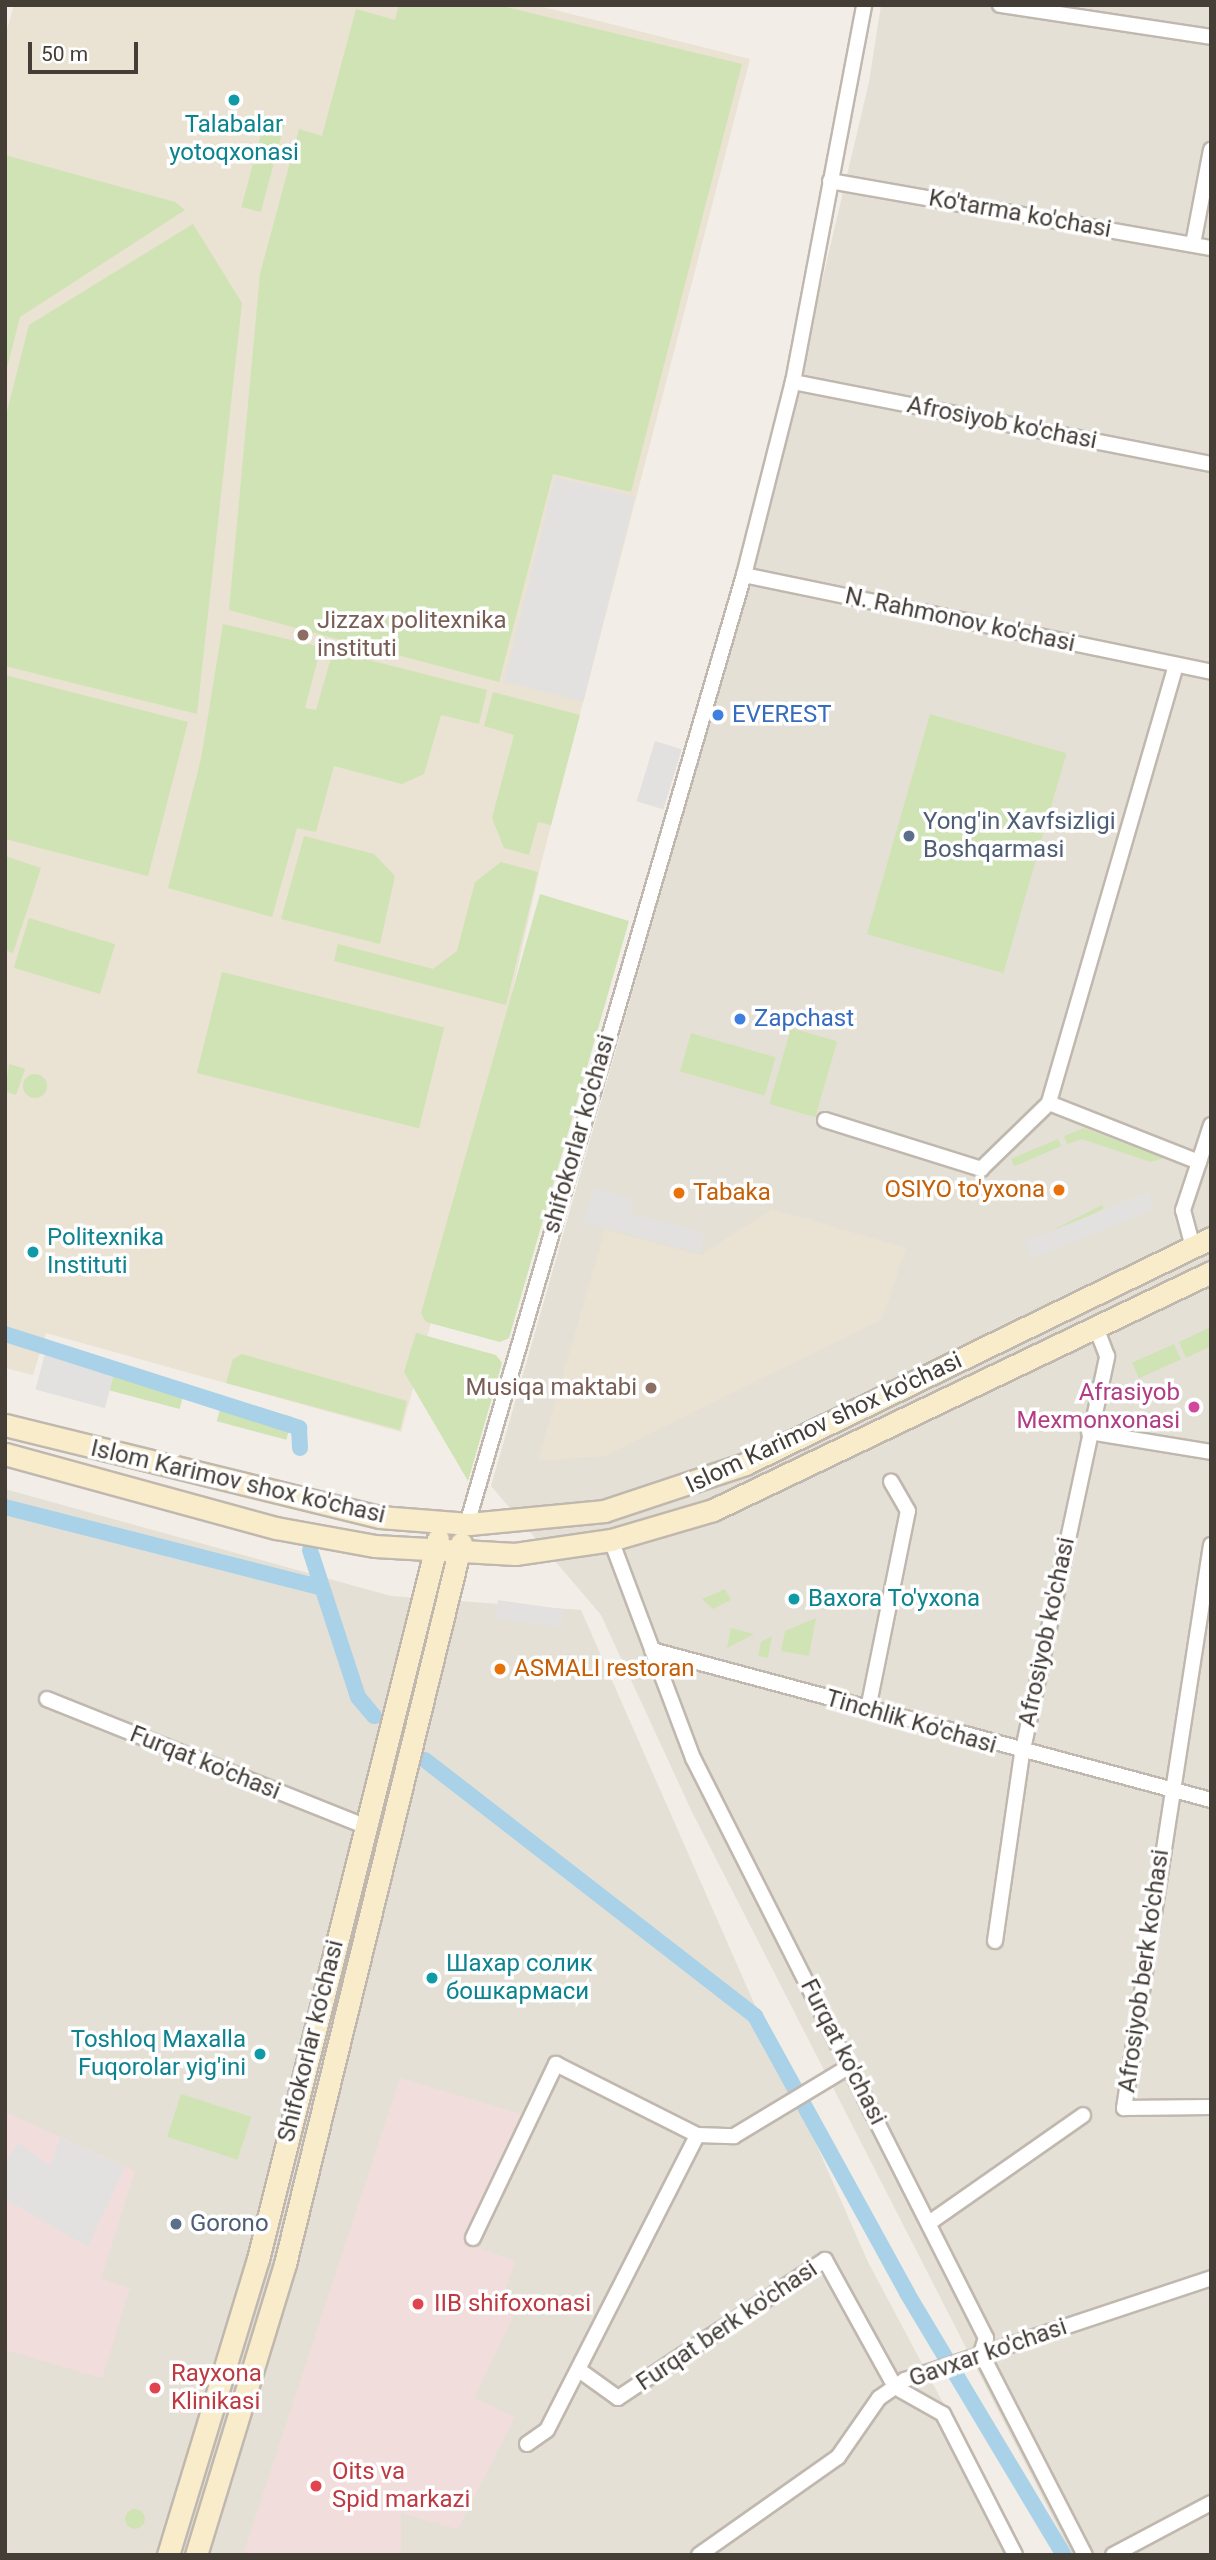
<!DOCTYPE html>
<meta charset="utf-8">
<style>
body{margin:0}
#map{position:relative;width:1216px;height:2560px;overflow:hidden;background:#f2eee7;font-family:Roboto,sans-serif}
div>[style]{position:absolute}
.residential>*{inset:0;background:#e5e0d6}
.education>*{inset:0;background:#eae2d2}
.medical>*{inset:0;background:#f1dedc}
.green>*{inset:0;background:#d0e3b4;transform-origin:0 0}
.round{border-radius:50%}
.parking>*{inset:0;background:#e3e1df;transform-origin:0 0}
.canal>*{height:16px;margin:-8px;padding:0 8px;transform-origin:8px;border-radius:8px;background:#a9d2e9}
.roads{filter:drop-shadow(2px 0 #c0b8ae) drop-shadow(-2px 0 #c0b8ae) drop-shadow(0 2px #c0b8ae) drop-shadow(0 -2px #c0b8ae)}
.minor>*{height:14px;margin:-7px;padding:0 7px;transform-origin:7px;border-radius:7px;background:#fff}
.secondary>*{height:21px;margin:-10.5px;padding:0 10.5px;transform-origin:10.5px;border-radius:10.5px;background:#f9ecca}
.dots>*{width:19px;height:19px;translate:-50% -50%;box-sizing:border-box;border:4px solid #fff;border-radius:50%}
span{translate:-50% -50%;white-space:nowrap;text-align:center;line-height:1.15;-webkit-text-stroke:7px #fff;paint-order:stroke}
.culture-label{font-size:24px;color:#0d838f}
.left{translate:0 -50%;text-align:left}
.right{translate:-100% -50%;text-align:right}
.street-label{font-size:24px;color:#443e37}
.education-label{font-size:24px;color:#785e54}
.shop-label{font-size:24px;color:#366cbe}
.service-label{font-size:24px;color:#4e5e75}
.food-label{font-size:24px;color:#c56008}
.hotel-label{font-size:24px;color:#b23c85}
.health-label{font-size:24px;color:#be3a42}
.frame{position:absolute;inset:0;border:7px solid #443e37;pointer-events:none}
.scale{position:absolute;left:28px;top:42px;width:110px;height:32px;box-sizing:border-box;border:4px solid #443e37;border-top:0;padding-left:9px;font-size:21px;line-height:24px;white-space:nowrap;color:#443e37;-webkit-text-stroke:5px #fff;paint-order:stroke}
</style>
<div id="map">
<div class="residential">
<i style="clip-path:polygon(881px 5px,1211px 5px,1211px 2555px,1072px 2555px,692px 1812px,601px 1615px,491px 1486px,756px 561px,869px 82px)"></i>
<i style="clip-path:polygon(5px 1489px,391px 1596px,581px 1610px,868px 2262px,1024px 2555px,5px 2555px)"></i>
</div>
<div class="education">
<i style="clip-path:polygon(14px 5px,535px 5px,750px 59px,541px 864px,467px 1192px,401px 1432px,46px 1333px,33px 1375px,5px 1368px,5px 36px)"></i>
<i style="clip-path:polygon(772px 1209px,906px 1248px,882px 1319px,605px 1456px,538px 1461px,605px 1230px,701px 1255px)"></i>
</div>
<div class="medical">
<i style="clip-path:polygon(400px 2078px,523px 2115px,466px 2243px,515px 2261px,502px 2300px,518px 2307px,474px 2398px,515px 2417px,458px 2529px,401px 2513px,401px 2555px,243px 2555px)"></i>
<i style="clip-path:polygon(5px 2112px,135px 2171px,101px 2279px,130px 2288px,102px 2378px,5px 2350px)"></i>
</div>
<div class="green">
<i style="clip-path:polygon(399px 5px,498px 5px,742px 64px,631px 492px,553px 474px,499px 682px,229px 610px,260px 274px,299px 129px,322px 136px,356px 9px,395px 20px)"></i>
<i style="left:265px;top:119px;width:20px;height:91px;rotate:15deg"></i>
<i style="clip-path:polygon(5px 155px,175px 202px,185px 210px,20px 317px,5px 376px)"></i>
<i style="clip-path:polygon(193px 224px,242px 303px,197px 714px,5px 666px,5px 419px,29px 325px)"></i>
<i style="clip-path:polygon(223px 624px,321px 647px,305px 708px,316px 710px,333px 651px,487px 690px,479px 724px,441px 715px,424px 774px,402px 784px,334px 766px,316px 832px,297px 828px,272px 917px,168px 888px,201px 759px)"></i>
<i style="clip-path:polygon(5px 675px,188px 722px,148px 876px,5px 839px)"></i>
<i style="clip-path:polygon(493px 692px,580px 715px,551px 825px,538px 822px,529px 855px,504px 848px,492px 818px,514px 735px,484px 726px)"></i>
<i style="left:930px;top:714px;width:142px;height:229px;rotate:16deg"></i>
<i style="clip-path:polygon(304px 836px,374px 854px,395px 876px,380px 944px,281px 919px)"></i>
<i style="clip-path:polygon(5px 856px,41px 868px,13px 953px,5px 950px)"></i>
<i style="clip-path:polygon(501px 862px,538px 872px,506px 1005px,334px 961px,338px 944px,433px 969px,457px 951px,475px 882px)"></i>
<i style="clip-path:polygon(540px 894px,629px 921px,509px 1338px,500px 1342px,426px 1322px,421px 1313px)"></i>
<i style="left:29px;top:918px;width:90px;height:52px;rotate:17deg"></i>
<i style="left:222px;top:972px;width:229px;height:104px;rotate:14deg"></i>
<i style="left:791px;top:1028px;width:48px;height:79px;rotate:16deg"></i>
<i style="left:691px;top:1033px;width:88px;height:40px;rotate:16deg"></i>
<i style="clip-path:polygon(9px 1064px,25px 1069px,16px 1095px,5px 1091px)"></i>
<i class="round" style="left:23px;top:1074px;width:24px;height:24px"></i>
<i style="clip-path:polygon(1084px 1128px,1164px 1158px,1151px 1162px,1082px 1139px,1067px 1144px,1064px 1136px)"></i>
<i style="left:1058px;top:1139px;width:8px;height:51px;rotate:67deg"></i>
<i style="left:1102px;top:1205px;width:4px;height:83px;rotate:63deg"></i>
<i style="clip-path:polygon(1211px 1327px,1211px 1346px,1186px 1358px,1179px 1342px)"></i>
<i style="clip-path:polygon(416px 1333px,496px 1355px,502px 1363px,468px 1481px,404px 1372px)"></i>
<i style="left:1174px;top:1344px;width:17px;height:46px;rotate:66deg"></i>
<i style="clip-path:polygon(242px 1354px,407px 1401px,400px 1430px,226px 1383px,233px 1359px)"></i>
<i style="left:115px;top:1368px;width:73px;height:23px;rotate:15deg"></i>
<i style="left:223px;top:1398px;width:72px;height:24px;rotate:15deg"></i>
<i style="clip-path:polygon(725px 1589px,731px 1600px,713px 1609px,702px 1599px)"></i>
<i style="clip-path:polygon(816px 1618px,809px 1656px,781px 1651px,785px 1631px)"></i>
<i style="clip-path:polygon(731px 1628px,754px 1634px,727px 1648px)"></i>
<i style="clip-path:polygon(772px 1636px,768px 1658px,758px 1656px,761px 1642px)"></i>
<i style="left:181px;top:2094px;width:74px;height:45px;rotate:18deg"></i>
<i class="round" style="left:125px;top:2509px;width:20px;height:20px"></i>
</div>
<div class="parking">
<i style="left:555px;top:477px;width:82px;height:211px;rotate:14deg"></i>
<i style="left:655px;top:741px;width:28px;height:63px;rotate:17deg"></i>
<i style="clip-path:polygon(593px 1188px,632px 1199px,629px 1213px,705px 1233px,700px 1253px,583px 1222px)"></i>
<i style="left:1148px;top:1192px;width:18px;height:133px;rotate:68deg"></i>
<i style="left:46px;top:1350px;width:72px;height:41px;rotate:15deg"></i>
<i style="left:498px;top:1600px;width:66px;height:18px;rotate:8deg"></i>
<i style="clip-path:polygon(60px 2138px,125px 2167px,88px 2247px,5px 2199px,5px 2164px,18px 2142px,50px 2166px)"></i>
</div>
<div class="canal">
<i style="left:5px;top:1334px;width:309px;rotate:17.7deg"></i>
<i style="left:299px;top:1428px;width:20px;rotate:87deg"></i>
<i style="left:5px;top:1507px;width:323px;rotate:14.3deg"></i>
<i style="left:310px;top:1550px;width:155px;rotate:71.9deg"></i>
<i style="left:358px;top:1697px;width:25px;rotate:50deg"></i>
<i style="left:425px;top:1760px;width:418px;rotate:37.8deg"></i>
<i style="left:755px;top:2016px;width:316px;rotate:61.2deg"></i>
<i style="left:907px;top:2293px;width:305px;rotate:59.1deg"></i>
</div>
<div class="roads">
<div class="minor">
<i style="left:1000px;top:5px;width:213px;rotate:8.6deg"></i>
<i style="left:830px;top:181px;width:387px;rotate:10deg"></i>
<i style="left:1193px;top:244px;width:96px;rotate:-79.2deg"></i>
<i style="left:793px;top:382px;width:426px;rotate:11.1deg"></i>
<i style="left:744px;top:575px;width:477px;rotate:11.7deg"></i>
<i style="left:1176px;top:665px;width:456px;rotate:106.2deg"></i>
<i style="left:1049px;top:1103px;width:161px;rotate:21.5deg"></i>
<i style="left:1199px;top:1162px;width:51px;rotate:108.4deg"></i>
<i style="left:1183px;top:1210px;width:38px;rotate:75deg"></i>
<i style="left:825px;top:1120px;width:164px;rotate:17.4deg"></i>
<i style="left:981px;top:1169px;width:95px;rotate:-44.1deg"></i>
<i style="left:1199px;top:1162px;width:39px;rotate:-72deg"></i>
<i style="left:1089px;top:1432px;width:124px;rotate:9.3deg"></i>
<i style="left:467px;top:1524px;width:989px;rotate:-73.73deg"></i>
<i style="left:744px;top:575px;width:199px;rotate:-75.8deg"></i>
<i style="left:793px;top:382px;width:384px;rotate:-79.3deg"></i>
<i style="left:611px;top:1540px;width:233px;rotate:69.4deg"></i>
<i style="left:693px;top:1758px;width:650px;rotate:63.2deg"></i>
<i style="left:986px;top:2338px;width:16px;rotate:108deg"></i>
<i style="left:981px;top:2353px;width:227px;rotate:62.8deg"></i>
<i style="left:1211px;top:1545px;width:570px;rotate:98.78deg"></i>
<i style="left:1124px;top:2108px;width:87px;rotate:-0.7deg"></i>
<i style="left:652px;top:1650px;width:579px;rotate:15.02deg"></i>
<i style="left:47px;top:1699px;width:341px;rotate:21.8deg"></i>
<i style="left:868px;top:1709px;width:202px;rotate:-78.6deg"></i>
<i style="left:908px;top:1511px;width:34px;rotate:-120deg"></i>
<i style="left:995px;top:1941px;width:189px;rotate:-81.8deg"></i>
<i style="left:1022px;top:1754px;width:407px;rotate:-77.9deg"></i>
<i style="left:1107px;top:1356px;width:31px;rotate:-111deg"></i>
<i style="left:929px;top:2223px;width:188px;rotate:-35deg"></i>
<i style="left:473px;top:2238px;width:193px;rotate:-64.5deg"></i>
<i style="left:556px;top:2064px;width:158px;rotate:26.7deg"></i>
<i style="left:697px;top:2135px;width:37px;rotate:2deg"></i>
<i style="left:734px;top:2136px;width:135px;rotate:-31.1deg"></i>
<i style="left:579px;top:2370px;width:48px;rotate:35.7deg"></i>
<i style="left:618px;top:2398px;width:249px;rotate:-33.7deg"></i>
<i style="left:825px;top:2260px;width:145px;rotate:61.1deg"></i>
<i style="left:895px;top:2387px;width:55px;rotate:29.4deg"></i>
<i style="left:943px;top:2414px;width:158px;rotate:62.9deg"></i>
<i style="left:527px;top:2444px;width:24px;rotate:-35deg"></i>
<i style="left:547px;top:2430px;width:331px;rotate:-63deg"></i>
<i style="left:699px;top:2555px;width:170px;rotate:-35.2deg"></i>
<i style="left:838px;top:2457px;width:72px;rotate:-55.2deg"></i>
<i style="left:879px;top:2398px;width:32px;rotate:-35deg"></i>
<i style="left:905px;top:2380px;width:323px;rotate:-18.4deg"></i>
<i style="left:1113px;top:2555px;width:111px;rotate:-28deg"></i>
</div>
<div class="secondary">
<i style="left:5px;top:1425px;width:386px;rotate:13.8deg"></i>
<i style="left:380px;top:1517px;width:89px;rotate:4.5deg"></i>
<i style="left:469px;top:1524px;width:136px;rotate:-5.5deg"></i>
<i style="left:604px;top:1511px;width:149px;rotate:-18.4deg"></i>
<i style="left:745px;top:1464px;width:518px;rotate:-25.87deg"></i>
<i style="left:5px;top:1454px;width:281px;rotate:15.3deg"></i>
<i style="left:276px;top:1528px;width:101px;rotate:10.3deg"></i>
<i style="left:375px;top:1546px;width:140px;rotate:3.3deg"></i>
<i style="left:515px;top:1554px;width:97px;rotate:-8.3deg"></i>
<i style="left:611px;top:1540px;width:106px;rotate:-16.4deg"></i>
<i style="left:713px;top:1510px;width:552px;rotate:-25.54deg"></i>
<i style="left:168px;top:2555px;width:309px;rotate:-73.1deg"></i>
<i style="left:258px;top:2259px;width:742px;rotate:-75.96deg"></i>
<i style="left:196px;top:2555px;width:304px;rotate:-73deg"></i>
<i style="left:285px;top:2264px;width:742px;rotate:-76.28deg"></i>
</div>
</div>
<div class="dots">
<i style="left:234px;top:100px;background:#0f9aa8"></i>
<i style="left:303px;top:635px;background:#8d6e63"></i>
<i style="left:718px;top:715px;background:#3f7fe0"></i>
<i style="left:909px;top:836px;background:#5c6f8a"></i>
<i style="left:740px;top:1019px;background:#3f7fe0"></i>
<i style="left:1059px;top:1190px;background:#e8710a"></i>
<i style="left:679px;top:1193px;background:#e8710a"></i>
<i style="left:33px;top:1252px;background:#0f9aa8"></i>
<i style="left:651px;top:1388px;background:#8d6e63"></i>
<i style="left:1194px;top:1407px;background:#d1479c"></i>
<i style="left:794px;top:1599px;background:#0f9aa8"></i>
<i style="left:500px;top:1669px;background:#e8710a"></i>
<i style="left:432px;top:1978px;background:#0f9aa8"></i>
<i style="left:260px;top:2054px;background:#0f9aa8"></i>
<i style="left:176px;top:2224px;background:#5c6f8a"></i>
<i style="left:418px;top:2304px;background:#e0444e"></i>
<i style="left:155px;top:2388px;background:#e0444e"></i>
<i style="left:316px;top:2486px;background:#e0444e"></i>
</div>
<div class="culture-label">
<span style="left:234px;top:139px">Talabalar<br>yotoqxonasi</span>
<span class="left" style="left:47px;top:1252px">Politexnika<br>Instituti</span>
<span class="left" style="left:808px;top:1599px">Baxora To'yxona</span>
<span class="left" style="left:446px;top:1978px">Шахар солик<br>бошкармаси</span>
<span class="right" style="left:246px;top:2054px">Toshloq Maxalla<br>Fuqorolar yig'ini</span>
</div>
<div class="street-label">
<span style="left:1020px;top:214px;rotate:10deg">Ko'tarma ko'chasi</span>
<span style="left:1002px;top:423px;rotate:11deg">Afrosiyob ko'chasi</span>
<span style="left:960px;top:620px;rotate:12deg">N. Rahmonov ko'chasi</span>
<span style="left:579px;top:1134px;rotate:-74deg">shifokorlar ko'chasi</span>
<span style="left:824px;top:1423px;rotate:-25deg">Islom Karimov shox ko'chasi</span>
<span style="left:238px;top:1482px;rotate:13deg">Islom Karimov shox ko'chasi</span>
<span style="left:1047px;top:1632px;rotate:-78deg">Afrosiyob ko'chasi</span>
<span style="left:911px;top:1722px;rotate:16deg">Tinchlik Ko'chasi</span>
<span style="left:205px;top:1763px;rotate:22deg">Furqat ko'chasi</span>
<span style="left:1144px;top:1971px;rotate:-82deg">Afrosiyob berk ko'chasi</span>
<span style="left:311px;top:2041px;rotate:-76deg">Shifokorlar ko'chasi</span>
<span style="left:843px;top:2052px;rotate:63deg">Furqat ko'chasi</span>
<span style="left:727px;top:2326px;rotate:-34deg">Furqat berk ko'chasi</span>
<span style="left:988px;top:2353px;rotate:-19deg">Gavxar ko'chasi</span>
</div>
<div class="education-label">
<span class="left" style="left:317px;top:635px">Jizzax politexnika<br>instituti</span>
<span class="right" style="left:637px;top:1388px">Musiqa maktabi</span>
</div>
<div class="shop-label">
<span class="left" style="left:732px;top:715px">EVEREST</span>
<span class="left" style="left:754px;top:1019px">Zapchast</span>
</div>
<div class="service-label">
<span class="left" style="left:923px;top:836px">Yong'in Xavfsizligi<br>Boshqarmasi</span>
<span class="left" style="left:190px;top:2224px">Gorono</span>
</div>
<div class="food-label">
<span class="right" style="left:1045px;top:1190px">OSIYO to'yxona</span>
<span class="left" style="left:693px;top:1193px">Tabaka</span>
<span class="left" style="left:514px;top:1669px">ASMALI restoran</span>
</div>
<div class="hotel-label">
<span class="right" style="left:1180px;top:1407px">Afrasiyob<br>Mexmonxonasi</span>
</div>
<div class="health-label">
<span class="left" style="left:434px;top:2304px">IIB shifoxonasi</span>
<span class="left" style="left:171px;top:2388px">Rayxona<br>Klinikasi</span>
<span class="left" style="left:332px;top:2486px">Oits va<br>Spid markazi</span>
</div>
<div class="frame"></div>
<div class="scale">50 m</div>
</div>
